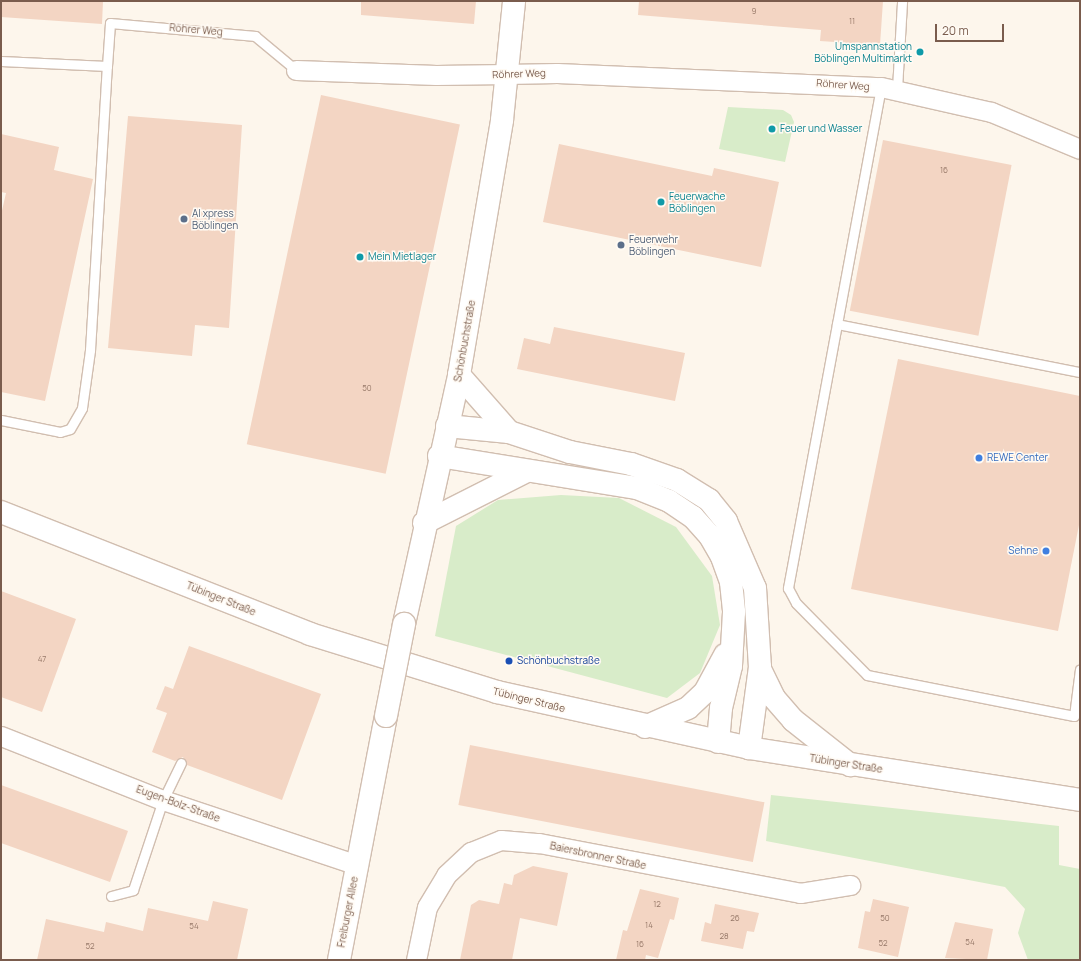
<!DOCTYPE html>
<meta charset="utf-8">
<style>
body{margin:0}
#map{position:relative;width:1081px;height:961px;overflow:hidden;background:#fdf6ec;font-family:Manrope,sans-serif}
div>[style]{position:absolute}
.green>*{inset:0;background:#d8ecc9}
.building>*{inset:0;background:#f3d5c3;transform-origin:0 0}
.roads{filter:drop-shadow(1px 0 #d1beb0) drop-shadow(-1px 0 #d1beb0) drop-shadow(0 1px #d1beb0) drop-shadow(0 -1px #d1beb0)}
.service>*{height:9px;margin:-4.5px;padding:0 4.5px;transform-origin:4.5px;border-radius:4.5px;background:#fff}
.minor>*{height:19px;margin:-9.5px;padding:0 9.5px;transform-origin:9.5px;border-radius:9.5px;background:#fff}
.tertiary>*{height:22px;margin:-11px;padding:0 11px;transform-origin:11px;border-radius:11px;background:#fff}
.secondary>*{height:22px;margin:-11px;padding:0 11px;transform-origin:11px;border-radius:11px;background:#fff}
.bridges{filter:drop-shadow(1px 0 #d1beb0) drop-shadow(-1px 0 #d1beb0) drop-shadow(0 1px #d1beb0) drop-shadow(0 -1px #d1beb0)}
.tertiary-bridge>*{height:22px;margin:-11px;padding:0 11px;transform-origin:11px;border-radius:11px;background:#fff}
.dots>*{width:11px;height:11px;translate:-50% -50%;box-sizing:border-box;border:2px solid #fffaf3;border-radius:50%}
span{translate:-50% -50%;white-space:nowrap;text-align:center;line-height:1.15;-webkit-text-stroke:3px #fffaf3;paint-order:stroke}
.number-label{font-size:8px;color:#987a6a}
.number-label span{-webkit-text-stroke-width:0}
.street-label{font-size:10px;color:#7a5c4d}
.culture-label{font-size:10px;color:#0d838f}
.right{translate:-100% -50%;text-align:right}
.left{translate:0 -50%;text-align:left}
.service-label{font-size:10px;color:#4e5e75}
.shop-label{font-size:10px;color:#366cbe}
.transit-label{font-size:10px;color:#164399}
.frame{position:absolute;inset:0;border:2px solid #7a5c4d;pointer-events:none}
.scale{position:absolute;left:935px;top:24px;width:69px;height:18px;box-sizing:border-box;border:2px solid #7a5c4d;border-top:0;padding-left:5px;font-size:12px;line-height:14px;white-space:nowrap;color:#7a5c4d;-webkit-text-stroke:3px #fffaf3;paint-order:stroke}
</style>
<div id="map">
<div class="green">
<i style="clip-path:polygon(728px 107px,783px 110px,791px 115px,794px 122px,785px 162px,719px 149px)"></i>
<i style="clip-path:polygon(561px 495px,619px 498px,676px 527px,712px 576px,720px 625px,700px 673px,667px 698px,435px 636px,456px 526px,498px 500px)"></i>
<i style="clip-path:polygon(771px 795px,1059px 826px,1059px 865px,1080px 869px,1080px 960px,1028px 960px,1018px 933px,1025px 909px,1005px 887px,766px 841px)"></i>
</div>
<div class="building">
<i style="clip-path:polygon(1px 1px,103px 1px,102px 24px,1px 17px)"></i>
<i style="clip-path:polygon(361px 1px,476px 1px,474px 24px,361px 15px)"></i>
<i style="clip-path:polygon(639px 1px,883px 1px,880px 45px,820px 41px,821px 30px,638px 15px)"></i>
<i style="left:321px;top:95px;width:142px;height:357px;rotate:12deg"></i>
<i style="clip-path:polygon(128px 116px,242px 125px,229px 328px,195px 325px,192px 356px,108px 348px)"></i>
<i style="clip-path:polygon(1px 134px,59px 147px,54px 170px,93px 179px,45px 401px,1px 392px,1px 215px,6px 193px,1px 192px)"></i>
<i style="left:883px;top:140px;width:131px;height:174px;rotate:11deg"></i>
<i style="clip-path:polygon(559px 144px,712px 176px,714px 168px,779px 182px,761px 267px,543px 222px)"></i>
<i style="clip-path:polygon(554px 327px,685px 353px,675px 401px,517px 369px,524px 338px,550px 344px)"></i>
<i style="clip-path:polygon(898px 359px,1080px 396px,1080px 520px,1058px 631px,851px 589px)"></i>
<i style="clip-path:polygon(1px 591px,76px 619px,42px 712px,1px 697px)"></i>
<i style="clip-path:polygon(189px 646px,321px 694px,282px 800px,187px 765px,183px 757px,175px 761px,152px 752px,167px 713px,156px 709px,165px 686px,173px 689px)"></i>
<i style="left:470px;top:745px;width:300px;height:61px;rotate:11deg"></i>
<i style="clip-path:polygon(1px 785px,128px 831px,110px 882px,1px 843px)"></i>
<i style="clip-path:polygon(533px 866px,568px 873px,557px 926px,520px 918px,512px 960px,460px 960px,471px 905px,479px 900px,499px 904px,504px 883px,512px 885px,514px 875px)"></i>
<i style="clip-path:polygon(640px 889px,679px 898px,674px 920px,670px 919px,658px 958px,646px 955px,645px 960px,616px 960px,623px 930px,627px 931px)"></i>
<i style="clip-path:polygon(873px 899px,909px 907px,898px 957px,858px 948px,865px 911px,870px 912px)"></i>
<i style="clip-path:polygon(213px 901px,248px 909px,237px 960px,37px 960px,46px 919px,104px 932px,106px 922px,143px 931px,148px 908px,208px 921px)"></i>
<i style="clip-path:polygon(715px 904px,759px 913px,754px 932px,747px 931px,743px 949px,701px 941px,705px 922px,711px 924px)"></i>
<i style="clip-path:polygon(955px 922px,993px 929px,987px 960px,945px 958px)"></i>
</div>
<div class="roads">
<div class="service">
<i style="left:1px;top:61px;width:106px;rotate:2.7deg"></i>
<i style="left:107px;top:66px;width:43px;rotate:-86deg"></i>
<i style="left:110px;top:23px;width:146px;rotate:5.1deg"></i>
<i style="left:255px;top:36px;width:53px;rotate:39.7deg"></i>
<i style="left:881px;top:87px;width:510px;rotate:100.52deg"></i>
<i style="left:788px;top:588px;width:17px;rotate:62deg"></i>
<i style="left:796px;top:603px;width:101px;rotate:45.4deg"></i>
<i style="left:867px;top:675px;width:211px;rotate:11.2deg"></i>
<i style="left:1074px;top:716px;width:47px;rotate:-82.7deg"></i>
<i style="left:897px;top:89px;width:88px;rotate:-86.7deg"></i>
<i style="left:837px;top:324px;width:248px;rotate:11.2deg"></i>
<i style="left:1px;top:420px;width:60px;rotate:11.5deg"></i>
<i style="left:60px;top:432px;width:10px;rotate:-17deg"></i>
<i style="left:70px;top:429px;width:24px;rotate:-60deg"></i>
<i style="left:82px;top:408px;width:59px;rotate:-82.1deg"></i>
<i style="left:90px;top:350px;width:285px;rotate:-86.6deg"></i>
<i style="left:111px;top:896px;width:23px;rotate:-15deg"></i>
<i style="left:133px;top:890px;width:95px;rotate:-71.6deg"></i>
<i style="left:163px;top:800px;width:41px;rotate:-64.1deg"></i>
</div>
<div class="minor">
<i style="left:296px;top:70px;width:140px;rotate:2deg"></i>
<i style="left:436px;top:75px;width:121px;rotate:-0.9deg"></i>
<i style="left:557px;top:73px;width:324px;rotate:2.5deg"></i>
<i style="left:881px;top:87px;width:113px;rotate:12.8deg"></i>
<i style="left:991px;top:112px;width:96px;rotate:22.6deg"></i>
<i style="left:1px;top:736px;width:174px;rotate:21.6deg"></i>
<i style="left:163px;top:800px;width:205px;rotate:18.5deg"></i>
<i style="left:416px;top:960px;width:54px;rotate:-78.3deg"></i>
<i style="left:427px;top:907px;width:37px;rotate:-59deg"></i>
<i style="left:446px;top:875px;width:34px;rotate:-43deg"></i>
<i style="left:471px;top:852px;width:32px;rotate:-22deg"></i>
<i style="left:501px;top:840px;width:38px;rotate:5deg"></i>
<i style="left:539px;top:843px;width:266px;rotate:10.8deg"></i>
<i style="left:800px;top:893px;width:51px;rotate:-9.1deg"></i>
</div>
<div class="tertiary">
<i style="left:404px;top:624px;width:255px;rotate:-77.5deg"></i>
<i style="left:459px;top:375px;width:259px;rotate:-80.4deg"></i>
<i style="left:502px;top:120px;width:120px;rotate:-84.2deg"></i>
<i style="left:339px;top:960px;width:248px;rotate:-79.1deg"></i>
</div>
<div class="secondary">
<i style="left:459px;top:375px;width:76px;rotate:48.7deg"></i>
<i style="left:447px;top:426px;width:62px;rotate:5.5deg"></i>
<i style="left:509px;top:432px;width:64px;rotate:18.2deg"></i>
<i style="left:570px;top:452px;width:62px;rotate:11.1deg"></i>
<i style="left:631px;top:464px;width:49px;rotate:19.2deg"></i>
<i style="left:677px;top:480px;width:38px;rotate:32deg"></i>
<i style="left:709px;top:500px;width:27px;rotate:51deg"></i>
<i style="left:726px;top:521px;width:73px;rotate:66.6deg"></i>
<i style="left:755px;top:588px;width:79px;rotate:86.4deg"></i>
<i style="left:760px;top:667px;width:82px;rotate:97.7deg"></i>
<i style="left:439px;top:456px;width:201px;rotate:9.2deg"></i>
<i style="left:637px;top:488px;width:35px;rotate:22deg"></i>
<i style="left:669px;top:501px;width:29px;rotate:34deg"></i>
<i style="left:693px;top:517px;width:25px;rotate:48deg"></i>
<i style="left:710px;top:536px;width:24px;rotate:60deg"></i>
<i style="left:722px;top:557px;width:27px;rotate:70deg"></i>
<i style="left:731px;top:582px;width:30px;rotate:84deg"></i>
<i style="left:734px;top:612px;width:54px;rotate:93.2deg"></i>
<i style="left:731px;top:666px;width:43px;rotate:103.4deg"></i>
<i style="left:721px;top:708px;width:34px;rotate:95deg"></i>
<i style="left:1px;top:512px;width:332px;rotate:21.5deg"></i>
<i style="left:310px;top:634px;width:196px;rotate:17.2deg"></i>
<i style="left:497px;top:692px;width:258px;rotate:12.5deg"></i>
<i style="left:749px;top:748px;width:335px;rotate:8.9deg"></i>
<i style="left:424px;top:523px;width:113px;rotate:-26.8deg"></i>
<i style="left:760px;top:669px;width:32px;rotate:64deg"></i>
<i style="left:774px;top:698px;width:29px;rotate:49deg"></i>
<i style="left:793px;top:720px;width:73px;rotate:38.3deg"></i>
<i style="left:645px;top:727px;width:47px;rotate:-23.8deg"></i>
<i style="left:688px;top:708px;width:23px;rotate:-43deg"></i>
<i style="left:705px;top:692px;width:42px;rotate:-61.6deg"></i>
</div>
</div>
<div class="bridges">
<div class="tertiary-bridge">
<i style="left:386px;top:716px;width:94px;rotate:-78.9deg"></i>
</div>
</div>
<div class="dots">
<i style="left:920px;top:52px;background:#0f9aa8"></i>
<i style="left:772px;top:129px;background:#0f9aa8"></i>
<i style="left:661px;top:202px;background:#0f9aa8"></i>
<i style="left:184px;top:219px;background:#5c6f8a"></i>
<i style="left:621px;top:245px;background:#5c6f8a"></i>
<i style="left:360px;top:257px;background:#0f9aa8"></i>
<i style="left:979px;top:458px;background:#3f7fe0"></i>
<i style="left:1046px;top:551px;background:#3f7fe0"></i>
<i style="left:509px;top:661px;background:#1a4fb4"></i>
</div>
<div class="number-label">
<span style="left:754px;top:11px">9</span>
<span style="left:852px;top:21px">11</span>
<span style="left:944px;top:170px">16</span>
<span style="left:367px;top:388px">50</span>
<span style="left:42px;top:659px">47</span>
<span style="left:657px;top:904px">12</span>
<span style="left:735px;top:918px">26</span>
<span style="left:885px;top:918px">50</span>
<span style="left:649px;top:925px">14</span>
<span style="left:194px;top:926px">54</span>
<span style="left:724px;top:936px">28</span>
<span style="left:970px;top:942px">54</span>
<span style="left:883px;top:943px">52</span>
<span style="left:640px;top:944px">16</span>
<span style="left:90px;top:946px">52</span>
</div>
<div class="street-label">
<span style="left:196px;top:30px;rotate:5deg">Röhrer Weg</span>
<span style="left:519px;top:74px;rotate:-2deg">Röhrer Weg</span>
<span style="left:843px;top:85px;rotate:4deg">Röhrer Weg</span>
<span style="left:465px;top:341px;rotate:-80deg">Schönbuchstraße</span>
<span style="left:221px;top:599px;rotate:22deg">Tübinger Straße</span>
<span style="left:529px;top:700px;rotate:14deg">Tübinger Straße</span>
<span style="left:846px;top:764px;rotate:9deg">Tübinger Straße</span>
<span style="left:178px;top:804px;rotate:20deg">Eugen-Bolz-Straße</span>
<span style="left:598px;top:856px;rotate:12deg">Baiersbronner Straße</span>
<span style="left:348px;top:912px;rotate:-79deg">Freiburger Allee</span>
</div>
<div class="culture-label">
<span class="right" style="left:912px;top:52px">Umspannstation<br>Böblingen Multimarkt</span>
<span class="left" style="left:780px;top:129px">Feuer und Wasser</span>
<span class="left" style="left:669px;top:202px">Feuerwache<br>Böblingen</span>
<span class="left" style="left:368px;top:257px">Mein Mietlager</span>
</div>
<div class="service-label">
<span class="left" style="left:192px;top:219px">AI xpress<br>Böblingen</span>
<span class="left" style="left:629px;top:245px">Feuerwehr<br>Böblingen</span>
</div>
<div class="shop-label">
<span class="left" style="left:987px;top:458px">REWE Center</span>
<span class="right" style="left:1038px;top:551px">Sehne</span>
</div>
<div class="transit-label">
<span class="left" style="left:517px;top:661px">Schönbuchstraße</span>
</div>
<div class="frame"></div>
<div class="scale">20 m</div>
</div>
